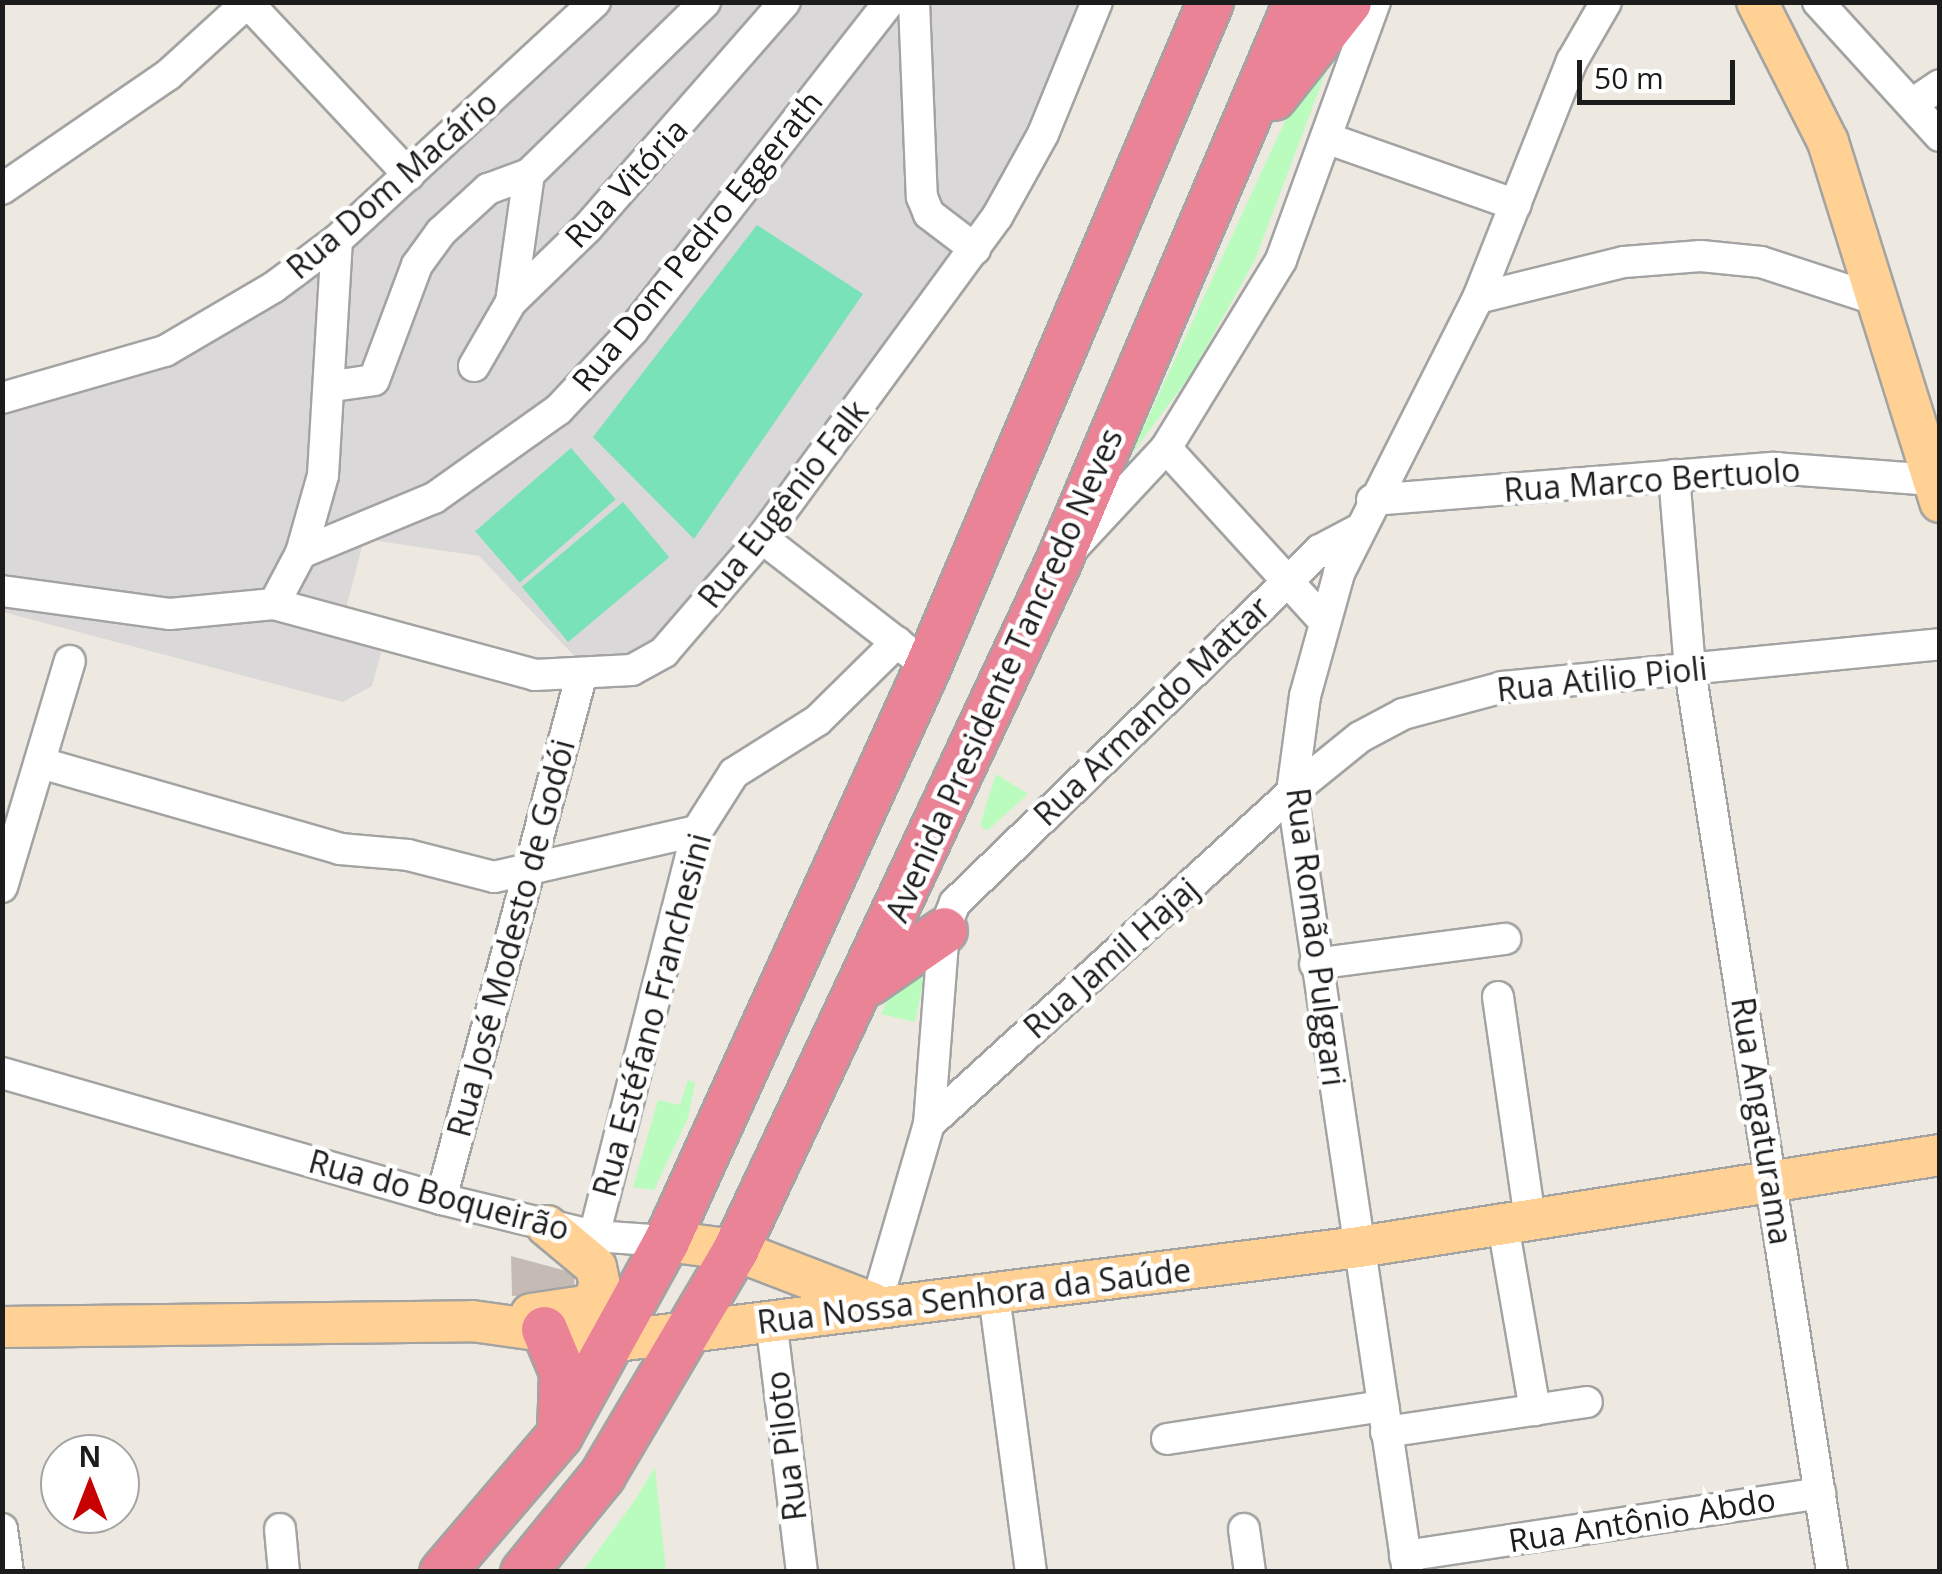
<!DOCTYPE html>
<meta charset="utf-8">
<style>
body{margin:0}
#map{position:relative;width:1942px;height:1574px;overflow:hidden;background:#eee9e0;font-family:"Open Sans",sans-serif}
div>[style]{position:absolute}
.residential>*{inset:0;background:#dad8d8}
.park>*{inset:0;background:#b9fcbe}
.pitch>*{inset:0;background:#79e2b9;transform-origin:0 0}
.building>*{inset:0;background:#c6bbb4}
.roads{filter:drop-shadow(2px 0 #a3a3a3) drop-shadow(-2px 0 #a3a3a3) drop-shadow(0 2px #a3a3a3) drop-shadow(0 -2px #a3a3a3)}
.minor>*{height:30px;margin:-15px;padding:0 15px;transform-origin:15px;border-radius:15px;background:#fff}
.major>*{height:40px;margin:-20px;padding:0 20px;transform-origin:20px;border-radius:20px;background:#ffd194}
.highway>*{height:45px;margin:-22.5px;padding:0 22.5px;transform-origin:22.5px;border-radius:22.5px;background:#ea8396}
span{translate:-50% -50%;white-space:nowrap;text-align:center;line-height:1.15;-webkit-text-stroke:9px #fff;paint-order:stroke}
.street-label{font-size:32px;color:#1c1c1c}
.frame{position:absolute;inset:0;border:5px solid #1c1c1c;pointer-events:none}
.north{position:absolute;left:40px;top:1434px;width:100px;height:100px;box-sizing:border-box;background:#fff;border:2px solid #a4a4a4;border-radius:50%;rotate:0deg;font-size:28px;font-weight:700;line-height:40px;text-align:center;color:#1c1c1c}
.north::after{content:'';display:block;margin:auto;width:35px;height:45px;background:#c70001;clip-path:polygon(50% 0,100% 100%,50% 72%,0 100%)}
.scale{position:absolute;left:1577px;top:60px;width:158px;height:45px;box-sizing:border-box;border:5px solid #1c1c1c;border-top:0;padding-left:12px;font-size:30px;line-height:35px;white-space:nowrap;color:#1c1c1c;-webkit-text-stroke:8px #fff;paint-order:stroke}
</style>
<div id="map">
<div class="residential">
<i style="clip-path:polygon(608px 3px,1081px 3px,1011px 171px,960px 258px,738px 550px,670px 626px,624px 659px,579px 661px,479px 556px,364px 539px,347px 605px,381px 653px,372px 686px,343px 702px,3px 612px,3px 406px,189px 348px)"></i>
</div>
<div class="park">
<i style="clip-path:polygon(1331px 58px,1255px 260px,1190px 376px,1131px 455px,1286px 119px)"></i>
<i style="clip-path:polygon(996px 774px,1028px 794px,987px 831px,980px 825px)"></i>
<i style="clip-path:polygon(905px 963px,926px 968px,915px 1022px,881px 1014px)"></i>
<i style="clip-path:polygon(688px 1080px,695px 1083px,688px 1118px,654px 1190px,633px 1187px,658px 1100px,680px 1105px)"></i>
<i style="clip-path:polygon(655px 1467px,666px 1571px,583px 1571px,635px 1500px)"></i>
</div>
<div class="pitch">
<i style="clip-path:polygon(757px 225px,863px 294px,694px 539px,593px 437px)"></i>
<i style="left:571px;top:448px;width:68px;height:127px;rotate:49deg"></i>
<i style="left:623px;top:502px;width:72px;height:132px;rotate:50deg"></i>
</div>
<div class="building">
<i style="clip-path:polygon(511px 1256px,574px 1273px,575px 1294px,512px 1296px)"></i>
</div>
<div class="roads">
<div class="minor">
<i style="left:247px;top:2px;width:237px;rotate:46.9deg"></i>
<i style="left:914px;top:2px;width:195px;rotate:87.7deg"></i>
<i style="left:922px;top:197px;width:18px;rotate:68deg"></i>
<i style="left:929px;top:214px;width:58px;rotate:37.3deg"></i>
<i style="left:1818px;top:2px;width:181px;rotate:47.7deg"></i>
<i style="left:1912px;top:104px;width:34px;rotate:-34deg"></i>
<i style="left:1326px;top:138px;width:201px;rotate:19.4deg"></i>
<i style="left:2px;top:189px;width:201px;rotate:-34.5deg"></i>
<i style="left:168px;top:75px;width:108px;rotate:-42.4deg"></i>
<i style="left:1478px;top:298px;width:150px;rotate:-13.9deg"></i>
<i style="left:1624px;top:262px;width:77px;rotate:-4.5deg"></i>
<i style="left:1701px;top:256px;width:60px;rotate:5.7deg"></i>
<i style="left:1761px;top:262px;width:125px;rotate:18.1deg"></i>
<i style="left:511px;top:302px;width:129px;rotate:-82deg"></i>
<i style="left:474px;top:366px;width:74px;rotate:-60deg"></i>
<i style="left:511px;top:302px;width:107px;rotate:-44.2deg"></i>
<i style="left:588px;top:227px;width:299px;rotate:-48.8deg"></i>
<i style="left:333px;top:386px;width:41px;rotate:-8.3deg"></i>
<i style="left:374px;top:380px;width:123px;rotate:-69.5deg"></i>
<i style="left:417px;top:265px;width:41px;rotate:-54deg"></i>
<i style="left:441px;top:232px;width:64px;rotate:-42.5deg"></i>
<i style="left:488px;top:189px;width:44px;rotate:-20.1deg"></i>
<i style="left:529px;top:174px;width:246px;rotate:-44.3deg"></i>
<i style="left:2px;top:398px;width:170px;rotate:-16.1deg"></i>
<i style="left:165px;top:351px;width:126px;rotate:-30.4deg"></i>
<i style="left:274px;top:287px;width:79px;rotate:-36.7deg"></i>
<i style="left:337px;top:240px;width:351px;rotate:-42.7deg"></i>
<i style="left:1166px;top:448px;width:234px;rotate:47.6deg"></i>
<i style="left:1674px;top:475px;width:196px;rotate:85.3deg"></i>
<i style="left:1690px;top:670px;width:913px;rotate:81.05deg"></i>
<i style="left:1372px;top:500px;width:403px;rotate:-4.6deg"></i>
<i style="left:1774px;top:468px;width:159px;rotate:4.3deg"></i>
<i style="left:762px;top:538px;width:191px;rotate:37.8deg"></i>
<i style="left:1070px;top:551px;width:141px;rotate:-47deg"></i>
<i style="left:1166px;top:448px;width:220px;rotate:-58.5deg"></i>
<i style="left:1281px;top:260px;width:275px;rotate:-70deg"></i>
<i style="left:301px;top:553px;width:144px;rotate:-22.5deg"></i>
<i style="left:434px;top:498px;width:152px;rotate:-35.4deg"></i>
<i style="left:558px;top:410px;width:110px;rotate:-46.8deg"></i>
<i style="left:633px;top:330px;width:416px;rotate:-52deg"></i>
<i style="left:2px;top:591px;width:170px;rotate:7.8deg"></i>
<i style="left:170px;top:614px;width:104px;rotate:-5.5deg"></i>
<i style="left:274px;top:604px;width:58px;rotate:-62.1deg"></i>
<i style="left:301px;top:553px;width:81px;rotate:-74.2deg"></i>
<i style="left:323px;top:475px;width:235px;rotate:-86.6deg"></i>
<i style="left:274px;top:604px;width:270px;rotate:15.2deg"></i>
<i style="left:535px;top:675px;width:97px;rotate:-3deg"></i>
<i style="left:632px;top:670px;width:37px;rotate:-29deg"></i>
<i style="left:664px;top:652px;width:150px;rotate:-49.3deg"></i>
<i style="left:762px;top:538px;width:398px;rotate:-53.8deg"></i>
<i style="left:997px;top:217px;width:95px;rotate:-61deg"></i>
<i style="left:1043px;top:134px;width:143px;rotate:-67.8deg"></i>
<i style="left:41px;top:763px;width:311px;rotate:16deg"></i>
<i style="left:340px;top:849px;width:68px;rotate:5deg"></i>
<i style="left:408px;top:855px;width:89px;rotate:14.3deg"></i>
<i style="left:494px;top:877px;width:208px;rotate:-12.8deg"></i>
<i style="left:2px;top:887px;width:236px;rotate:-73.3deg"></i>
<i style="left:1315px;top:964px;width:192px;rotate:-7.5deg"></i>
<i style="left:1498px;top:997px;width:225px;rotate:81.8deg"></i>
<i style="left:2px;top:1073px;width:457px;rotate:16deg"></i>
<i style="left:441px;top:1199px;width:157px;rotate:13.6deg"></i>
<i style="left:594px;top:1236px;width:72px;rotate:4deg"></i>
<i style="left:929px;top:1124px;width:492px;rotate:-42.4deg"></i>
<i style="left:1292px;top:792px;width:87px;rotate:-39deg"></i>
<i style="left:1360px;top:737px;width:49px;rotate:-28.1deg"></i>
<i style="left:1403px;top:714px;width:104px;rotate:-15.1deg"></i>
<i style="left:1503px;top:687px;width:439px;rotate:-5.6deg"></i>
<i style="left:441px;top:1199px;width:540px;rotate:-74.99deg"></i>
<i style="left:1503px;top:1225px;width:188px;rotate:80.2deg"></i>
<i style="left:594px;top:1236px;width:418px;rotate:-75.7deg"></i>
<i style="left:697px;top:831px;width:69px;rotate:-57.5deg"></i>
<i style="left:734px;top:773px;width:99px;rotate:-32.2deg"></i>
<i style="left:818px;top:720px;width:111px;rotate:-44.6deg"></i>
<i style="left:994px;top:1295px;width:279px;rotate:82.4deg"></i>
<i style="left:876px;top:1305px;width:189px;rotate:-73.7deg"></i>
<i style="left:929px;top:1124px;width:195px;rotate:-85.6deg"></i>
<i style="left:944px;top:930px;width:29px;rotate:-68deg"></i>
<i style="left:955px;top:903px;width:508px;rotate:-44.04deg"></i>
<i style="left:1320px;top:550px;width:41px;rotate:-27.8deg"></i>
<i style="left:771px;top:1320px;width:254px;rotate:83deg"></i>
<i style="left:1386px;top:1432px;width:203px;rotate:-8.5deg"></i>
<i style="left:1167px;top:1439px;width:219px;rotate:-8.7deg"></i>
<i style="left:2px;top:1529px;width:43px;rotate:82.1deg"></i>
<i style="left:280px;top:1529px;width:43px;rotate:84.7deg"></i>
<i style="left:1244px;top:1529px;width:43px;rotate:82.1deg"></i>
<i style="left:1405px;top:1556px;width:420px;rotate:-8.6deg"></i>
<i style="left:1408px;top:1572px;width:789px;rotate:-98.46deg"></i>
<i style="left:1292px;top:792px;width:97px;rotate:-82.3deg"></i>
<i style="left:1305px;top:696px;width:128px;rotate:-74.5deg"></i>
<i style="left:1339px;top:573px;width:308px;rotate:-63.2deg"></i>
<i style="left:1478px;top:298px;width:255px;rotate:-68.4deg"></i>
<i style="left:1572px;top:61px;width:68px;rotate:-60deg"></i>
</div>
<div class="major">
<i style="left:1757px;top:2px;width:157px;rotate:63.1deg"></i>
<i style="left:1828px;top:142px;width:377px;rotate:72.7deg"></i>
<i style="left:666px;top:1241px;width:70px;rotate:7.4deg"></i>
<i style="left:735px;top:1250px;width:147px;rotate:21.1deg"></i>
<i style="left:531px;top:1314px;width:61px;rotate:-8.5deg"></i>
<i style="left:591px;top:1305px;width:21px;rotate:-65deg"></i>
<i style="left:600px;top:1286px;width:19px;rotate:-102deg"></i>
<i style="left:596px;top:1267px;width:64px;rotate:-140.1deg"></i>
<i style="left:2px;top:1327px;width:470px;rotate:-0.7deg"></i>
<i style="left:472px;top:1321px;width:146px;rotate:7.9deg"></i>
<i style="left:617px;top:1341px;width:748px;rotate:-7.22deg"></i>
<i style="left:1359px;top:1247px;width:588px;rotate:-9deg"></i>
</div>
<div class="highway">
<i style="left:1273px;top:97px;width:121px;rotate:-51.7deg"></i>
<i style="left:869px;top:982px;width:91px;rotate:-34.7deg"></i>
<i style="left:544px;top:1329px;width:47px;rotate:67.3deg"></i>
<i style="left:562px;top:1372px;width:61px;rotate:91.9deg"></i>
<i style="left:442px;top:1572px;width:180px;rotate:-49.5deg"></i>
<i style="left:559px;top:1435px;width:222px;rotate:-61.1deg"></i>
<i style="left:666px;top:1241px;width:631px;rotate:-65.55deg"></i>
<i style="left:927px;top:667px;width:723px;rotate:-66.95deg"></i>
<i style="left:523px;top:1572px;width:125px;rotate:-50.8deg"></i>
<i style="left:602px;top:1475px;width:261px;rotate:-59.4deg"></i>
<i style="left:735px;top:1250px;width:758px;rotate:-64.86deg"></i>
<i style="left:1057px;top:564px;width:611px;rotate:-66.96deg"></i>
</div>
</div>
<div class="street-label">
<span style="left:626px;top:183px;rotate:-47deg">Rua Vitória</span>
<span style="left:392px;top:185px;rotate:-41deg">Rua Dom Macário</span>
<span style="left:697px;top:241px;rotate:-51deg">Rua Dom Pedro Eggerath</span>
<span style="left:1652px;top:480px;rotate:-4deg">Rua Marco Bertuolo</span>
<span style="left:783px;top:504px;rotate:-52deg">Rua Eugênio Falk</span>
<span style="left:1004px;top:675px;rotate:-66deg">Avenida Presidente Tancredo Neves</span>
<span style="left:1602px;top:679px;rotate:-6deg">Rua Atilio Pioli</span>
<span style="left:1152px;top:711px;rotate:-44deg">Rua Armando Mattar</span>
<span style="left:1316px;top:937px;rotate:83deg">Rua Romão Pulggari</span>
<span style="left:511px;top:938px;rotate:-75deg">Rua José Modesto de Godói</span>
<span style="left:1111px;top:958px;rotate:-42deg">Rua Jamil Hajaj</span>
<span style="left:652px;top:1015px;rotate:-75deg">Rua Estéfano Franchesini</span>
<span style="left:1762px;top:1121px;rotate:81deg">Rua Angaturama</span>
<span style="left:439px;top:1195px;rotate:15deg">Rua do Boqueirão</span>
<span style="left:974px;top:1296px;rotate:-7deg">Rua Nossa Senhora da Saúde</span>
<span style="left:786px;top:1446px;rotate:-97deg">Rua Piloto</span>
<span style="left:1642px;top:1520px;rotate:-9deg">Rua Antônio Abdo</span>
</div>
<div class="frame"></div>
<div class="north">N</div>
<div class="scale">50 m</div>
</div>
